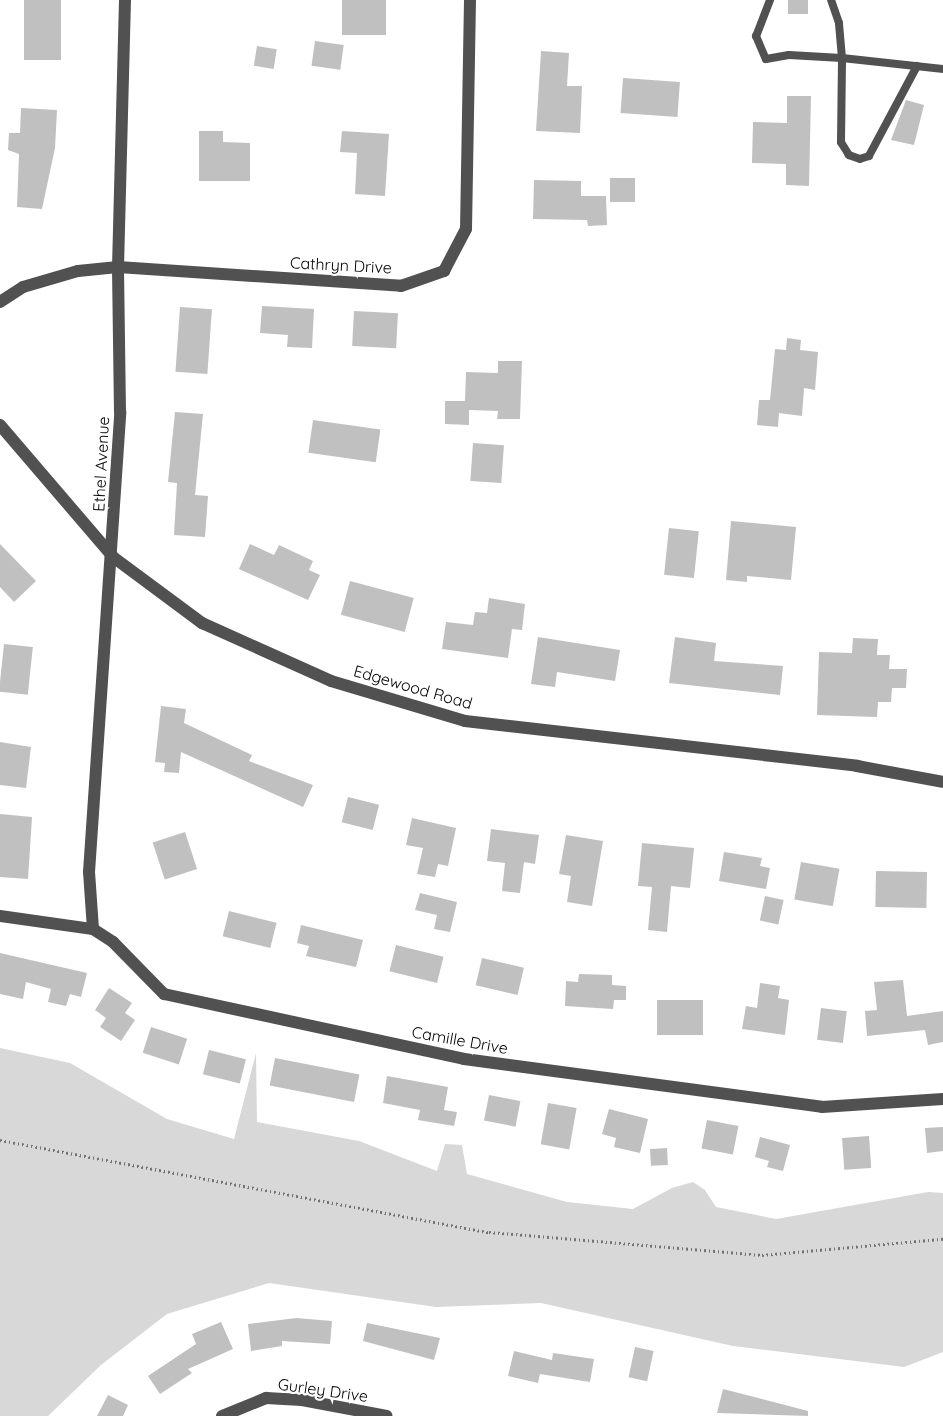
<!DOCTYPE html>
<style>
body{margin:0}
#map{position:relative;width:943px;height:1416px;overflow:hidden;background:#fff;font-family:Quicksand,sans-serif}
div>[style]{position:absolute}
.green>*{inset:0;background:#d8d8d8}
.building>*{inset:0;background:#c0c0c0;transform-origin:0 0}
.path>*{height:3px;margin-top:-1.5px;transform-origin:0;background:repeating-linear-gradient(90deg,#737373 0 1.5px,transparent 0 4.5px)}
.service>*{height:8px;margin:-4px;padding:0 4px;transform-origin:4px;border-radius:4px;background:#515151}
.minor>*{height:12px;margin:-6px;padding:0 6px;transform-origin:6px;border-radius:6px;background:#515151}
.tertiary>*{height:12px;margin:-6px;padding:0 6px;transform-origin:6px;border-radius:6px;background:#515151}
span{translate:-50% -50%;white-space:nowrap;text-align:center;line-height:1.15;-webkit-text-stroke:4.5px #fff;paint-order:stroke}
.street-label{font-size:16px;color:#000}
</style>
<div id="map">
<div class="green">
<i style="clip-path:polygon(0 1048px,70px 1063px,167px 1119px,234px 1139px,256px 1053px,257px 1122px,359px 1141px,437px 1171px,445px 1144px,462px 1145px,467px 1174px,567px 1202px,633px 1209px,672px 1188px,693px 1182px,705px 1190px,716px 1207px,776px 1219px,928px 1192px,943px 1193px,943px 1352px,904px 1367px,733px 1346px,541px 1303px,436px 1307px,269px 1283px,167px 1314px,101px 1365px,48px 1416px,0 1416px)"></i>
</div>
<div class="building">
<i style="left:24px;top:0;width:37px;height:60px"></i>
<i style="left:342px;top:0;width:44px;height:35px"></i>
<i style="left:788px;top:0;width:20px;height:14px"></i>
<i style="left:315px;top:41px;width:29px;height:25px;rotate:8deg"></i>
<i style="left:257px;top:46px;width:20px;height:20px;rotate:9deg"></i>
<i style="clip-path:polygon(541px 51px,569px 53px,567px 86px,582px 86px,580px 133px,536px 131px)"></i>
<i style="left:623px;top:78px;width:57px;height:35px;rotate:4deg"></i>
<i style="clip-path:polygon(787px 96px,811px 96px,809px 186px,786px 185px,786px 164px,752px 163px,753px 122px,787px 123px)"></i>
<i style="clip-path:polygon(906px 100px,924px 105px,914px 145px,891px 140px)"></i>
<i style="clip-path:polygon(21px 108px,57px 110px,55px 148px,42px 209px,17px 207px,19px 154px,8px 150px,9px 133px,20px 133px)"></i>
<i style="clip-path:polygon(199px 131px,223px 131px,223px 142px,250px 143px,250px 181px,199px 181px)"></i>
<i style="clip-path:polygon(342px 131px,389px 134px,385px 196px,355px 194px,357px 153px,340px 152px)"></i>
<i style="left:610px;top:178px;width:25px;height:24px"></i>
<i style="clip-path:polygon(534px 180px,581px 181px,581px 196px,606px 196px,607px 225px,588px 226px,587px 220px,533px 219px)"></i>
<i style="clip-path:polygon(262px 306px,314px 309px,312px 348px,287px 347px,288px 335px,260px 333px)"></i>
<i style="left:180px;top:307px;width:32px;height:65px;rotate:4deg"></i>
<i style="left:354px;top:311px;width:44px;height:35px;rotate:3deg"></i>
<i style="clip-path:polygon(787px 338px,801px 340px,800px 350px,818px 352px,815px 390px,804px 388px,802px 416px,779px 413px,778px 427px,757px 425px,759px 400px,770px 400px,775px 349px,786px 350px)"></i>
<i style="clip-path:polygon(498px 361px,522px 361px,520px 419px,497px 419px,498px 411px,469px 410px,469px 425px,445px 424px,445px 401px,465px 401px,466px 372px,498px 373px)"></i>
<i style="clip-path:polygon(175px 412px,203px 414px,195px 495px,208px 496px,205px 537px,174px 535px,177px 483px,168px 482px)"></i>
<i style="left:313px;top:420px;width:68px;height:33px;rotate:8deg"></i>
<i style="left:473px;top:443px;width:31px;height:38px;rotate:4deg"></i>
<i style="clip-path:polygon(731px 521px,796px 527px,791px 580px,747px 576px,747px 582px,726px 580px)"></i>
<i style="left:669px;top:528px;width:30px;height:47px;rotate:6deg"></i>
<i style="clip-path:polygon(0 544px,36px 581px,14px 602px,0 587px)"></i>
<i style="clip-path:polygon(250px 544px,274px 555px,279px 545px,313px 561px,309px 570px,320px 575px,308px 600px,239px 569px)"></i>
<i style="left:350px;top:581px;width:66px;height:35px;rotate:15deg"></i>
<i style="clip-path:polygon(489px 598px,525px 604px,522px 630px,512px 629px,508px 658px,442px 649px,446px 622px,473px 625px,475px 612px,487px 613px)"></i>
<i style="clip-path:polygon(538px 637px,620px 650px,615px 681px,557px 672px,555px 687px,531px 684px)"></i>
<i style="clip-path:polygon(675px 637px,716px 643px,714px 661px,783px 666px,780px 695px,669px 683px)"></i>
<i style="clip-path:polygon(853px 638px,878px 639px,877px 655px,890px 655px,889px 669px,907px 669px,906px 688px,892px 688px,891px 702px,878px 702px,877px 717px,817px 715px,819px 652px,852px 653px)"></i>
<i style="left:4px;top:644px;width:29px;height:48px;rotate:6deg"></i>
<i style="clip-path:polygon(161px 706px,186px 709px,184px 723px,252px 755px,249px 761px,313px 785px,303px 807px,181px 752px,179px 773px,164px 772px,165px 763px,155px 762px)"></i>
<i style="clip-path:polygon(0 742px,31px 747px,26px 788px,0 785px)"></i>
<i style="left:348px;top:797px;width:32px;height:26px;rotate:14deg"></i>
<i style="clip-path:polygon(0 814px,32px 817px,28px 879px,0 877px)"></i>
<i style="clip-path:polygon(412px 818px,456px 828px,448px 866px,438px 864px,435px 877px,417px 874px,423px 848px,406px 845px)"></i>
<i style="clip-path:polygon(491px 829px,539px 835px,535px 864px,524px 862px,520px 893px,502px 891px,505px 863px,487px 861px)"></i>
<i style="left:185px;top:832px;width:39px;height:34px;rotate:72deg"></i>
<i style="clip-path:polygon(566px 835px,603px 841px,592px 906px,567px 902px,571px 876px,559px 874px)"></i>
<i style="clip-path:polygon(642px 843px,694px 848px,690px 888px,671px 886px,667px 932px,648px 930px,652px 887px,638px 886px)"></i>
<i style="clip-path:polygon(724px 852px,762px 858px,760px 866px,770px 868px,766px 889px,719px 881px)"></i>
<i style="left:801px;top:862px;width:39px;height:38px;rotate:10deg"></i>
<i style="left:876px;top:871px;width:51px;height:36px;rotate:1deg"></i>
<i style="clip-path:polygon(420px 893px,457px 902px,450px 932px,434px 929px,437px 915px,415px 910px)"></i>
<i style="left:765px;top:896px;width:19px;height:25px;rotate:12deg"></i>
<i style="left:229px;top:911px;width:49px;height:26px;rotate:14deg"></i>
<i style="clip-path:polygon(301px 925px,363px 940px,356px 967px,306px 956px,309px 946px,297px 943px)"></i>
<i style="left:396px;top:945px;width:49px;height:27px;rotate:14deg"></i>
<i style="clip-path:polygon(0 953px,87px 973px,81px 997px,70px 994px,66px 1006px,48px 1002px,51px 989px,26px 982px,23px 999px,0 994px)"></i>
<i style="left:482px;top:958px;width:43px;height:28px;rotate:13deg"></i>
<i style="clip-path:polygon(579px 974px,612px 975px,612px 985px,626px 986px,626px 1000px,614px 1000px,613px 1009px,565px 1006px,566px 981px,578px 982px)"></i>
<i style="clip-path:polygon(903px 980px,907px 1016px,943px 1011px,943px 1042px,928px 1045px,925px 1030px,867px 1036px,865px 1011px,877px 1010px,874px 982px)"></i>
<i style="clip-path:polygon(760px 983px,780px 986px,778px 998px,789px 1000px,785px 1035px,742px 1029px,746px 1006px,757px 1008px)"></i>
<i style="clip-path:polygon(109px 988px,132px 1003px,125px 1013px,135px 1020px,121px 1041px,100px 1027px,106px 1018px,95px 1010px)"></i>
<i style="left:657px;top:1000px;width:46px;height:35px"></i>
<i style="left:821px;top:1008px;width:26px;height:32px;rotate:7deg"></i>
<i style="left:151px;top:1027px;width:38px;height:27px;rotate:18deg"></i>
<i style="left:209px;top:1050px;width:38px;height:25px;rotate:14deg"></i>
<i style="left:275px;top:1058px;width:86px;height:28px;rotate:11deg"></i>
<i style="clip-path:polygon(387px 1076px,448px 1087px,444px 1110px,457px 1112px,454px 1126px,418px 1120px,420px 1110px,383px 1103px)"></i>
<i style="left:489px;top:1095px;width:32px;height:26px;rotate:11deg"></i>
<i style="left:548px;top:1103px;width:29px;height:42px;rotate:10deg"></i>
<i style="clip-path:polygon(609px 1109px,648px 1119px,640px 1153px,614px 1147px,616px 1138px,602px 1134px)"></i>
<i style="left:707px;top:1120px;width:32px;height:29px;rotate:11deg"></i>
<i style="clip-path:polygon(943px 1127px,943px 1151px,927px 1153px,925px 1128px)"></i>
<i style="left:869px;top:1136px;width:32px;height:27px;rotate:86deg"></i>
<i style="clip-path:polygon(760px 1137px,790px 1145px,783px 1171px,767px 1167px,769px 1161px,755px 1157px)"></i>
<i style="left:667px;top:1148px;width:17px;height:17px;rotate:87deg"></i>
<i style="clip-path:polygon(296px 1318px,332px 1321px,330px 1344px,282px 1341px,282px 1346px,251px 1351px,248px 1324px)"></i>
<i style="clip-path:polygon(221px 1322px,233px 1349px,188px 1369px,192px 1373px,160px 1394px,148px 1376px,196px 1344px,192px 1334px)"></i>
<i style="clip-path:polygon(367px 1323px,440px 1338px,434px 1360px,363px 1341px)"></i>
<i style="left:635px;top:1347px;width:19px;height:31px;rotate:12deg"></i>
<i style="clip-path:polygon(514px 1351px,552px 1360px,553px 1353px,594px 1359px,590px 1382px,540px 1374px,538px 1383px,508px 1376px)"></i>
<i style="clip-path:polygon(723px 1389px,808px 1411px,808px 1416px,717px 1413px)"></i>
<i style="clip-path:polygon(108px 1395px,128px 1405px,123px 1416px,97px 1416px)"></i>
</div>
<div class="path">
<i style="left:0;top:1140px;width:498px;rotate:10.7deg"></i>
<i style="left:489px;top:1232px;width:274px;rotate:4.8deg"></i>
<i style="left:762px;top:1255px;width:182px;rotate:-5.1deg"></i>
</div>
<div class="service">
<i style="left:770px;top:0;width:39px;rotate:111deg"></i>
<i style="left:756px;top:36px;width:25px;rotate:67deg"></i>
<i style="left:766px;top:59px;width:23px;rotate:-10deg"></i>
<i style="left:789px;top:55px;width:53px;rotate:3.2deg"></i>
<i style="left:842px;top:58px;width:35px;rotate:-95deg"></i>
<i style="left:839px;top:23px;width:24px;rotate:-109deg"></i>
<i style="left:917px;top:66px;width:102px;rotate:118.1deg"></i>
<i style="left:869px;top:156px;width:9px;rotate:162deg"></i>
<i style="left:860px;top:159px;width:12px;rotate:-160deg"></i>
<i style="left:849px;top:155px;width:15px;rotate:-122deg"></i>
<i style="left:841px;top:142px;width:84px;rotate:-89.3deg"></i>
<i style="left:842px;top:58px;width:102px;rotate:6.2deg"></i>
</div>
<div class="minor">
<i style="left:0;top:302px;width:27px;rotate:-33deg"></i>
<i style="left:23px;top:287px;width:57px;rotate:-16.2deg"></i>
<i style="left:78px;top:271px;width:40px;rotate:-5.7deg"></i>
<i style="left:118px;top:267px;width:284px;rotate:3.8deg"></i>
<i style="left:401px;top:286px;width:46px;rotate:-19.2deg"></i>
<i style="left:444px;top:271px;width:47px;rotate:-62.4deg"></i>
<i style="left:466px;top:229px;width:229px;rotate:-89deg"></i>
<i style="left:0;top:916px;width:94px;rotate:8deg"></i>
<i style="left:93px;top:929px;width:24px;rotate:33deg"></i>
<i style="left:113px;top:942px;width:73px;rotate:45.6deg"></i>
<i style="left:164px;top:994px;width:307px;rotate:12.2deg"></i>
<i style="left:464px;top:1059px;width:361px;rotate:7.6deg"></i>
<i style="left:822px;top:1107px;width:121px;rotate:-3.8deg"></i>
<i style="left:93px;top:929px;width:57px;rotate:-94deg"></i>
<i style="left:89px;top:872px;width:461px;rotate:-86.1deg"></i>
<i style="left:120px;top:412px;width:145px;rotate:-90.8deg"></i>
<i style="left:118px;top:267px;width:267px;rotate:-88.5deg"></i>
<i style="left:222px;top:1416px;width:48px;rotate:-22.2deg"></i>
<i style="left:266px;top:1398px;width:36px;rotate:3deg"></i>
<i style="left:302px;top:1400px;width:86px;rotate:10.7deg"></i>
</div>
<div class="tertiary">
<i style="left:0;top:425px;width:174px;rotate:49.4deg"></i>
<i style="left:113px;top:557px;width:111px;rotate:36.6deg"></i>
<i style="left:202px;top:623px;width:141px;rotate:24.2deg"></i>
<i style="left:331px;top:681px;width:140px;rotate:16.6deg"></i>
<i style="left:465px;top:721px;width:395px;rotate:6.5deg"></i>
<i style="left:857px;top:766px;width:87px;rotate:10.5deg"></i>
</div>
<div class="street-label">
<span style="left:341px;top:265px;rotate:3deg">Cathryn Drive</span>
<span style="left:101px;top:464px;rotate:-87deg">Ethel Avenue</span>
<span style="left:413px;top:687px;rotate:16deg">Edgewood Road</span>
<span style="left:460px;top:1040px;rotate:10deg">Camille Drive</span>
<span style="left:323px;top:1390px;rotate:8deg">Gurley Drive</span>
</div>
</div>
